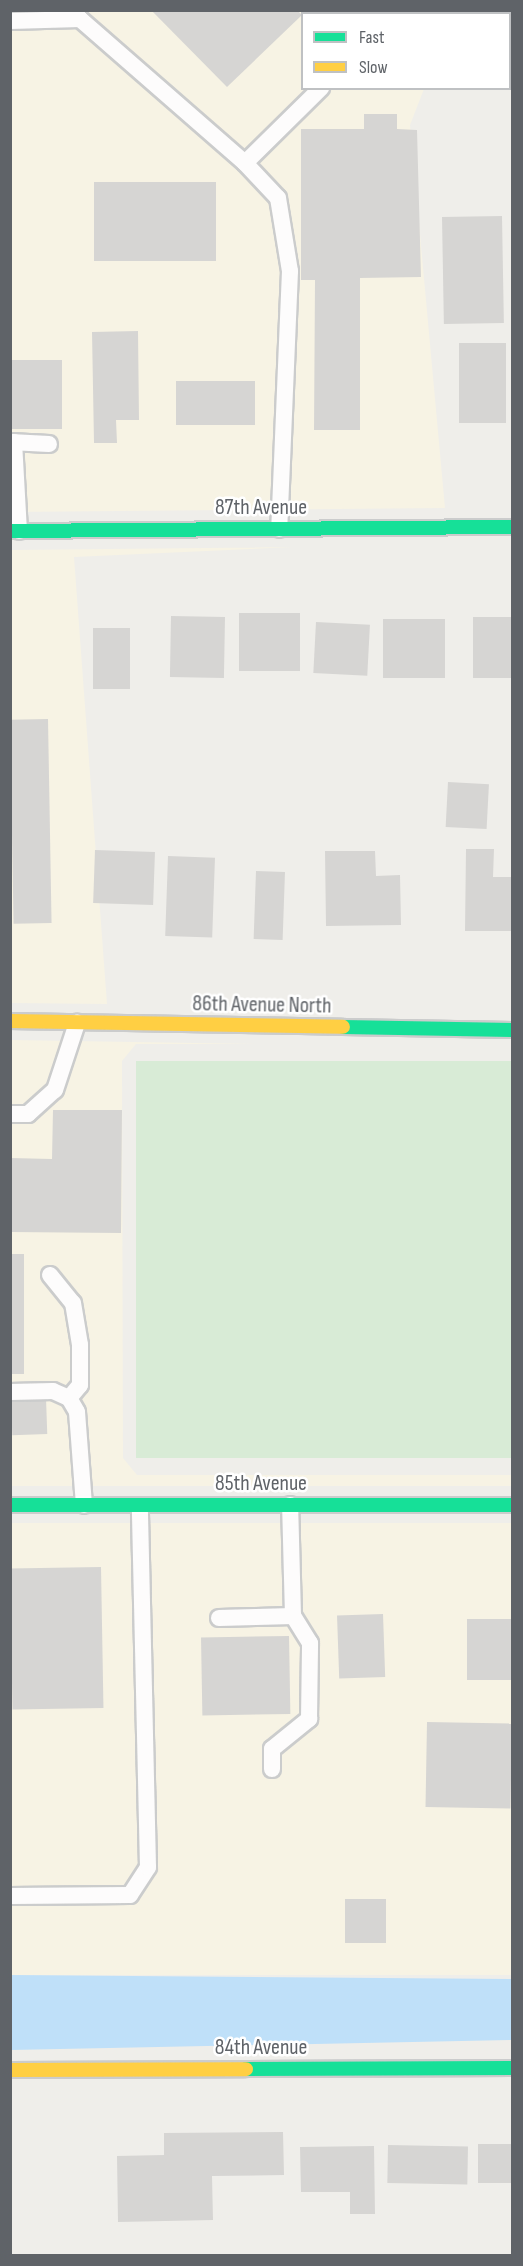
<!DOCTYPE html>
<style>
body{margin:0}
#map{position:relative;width:523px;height:2266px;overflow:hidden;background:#efeeea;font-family:"Sofia Sans Condensed",sans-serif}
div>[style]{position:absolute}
.commercial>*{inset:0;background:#f7f3e4;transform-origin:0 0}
.green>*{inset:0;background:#d8ebd6;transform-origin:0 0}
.water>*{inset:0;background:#bfe0f9}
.building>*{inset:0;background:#d6d5d3;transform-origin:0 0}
.roads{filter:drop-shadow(2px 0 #cbcccc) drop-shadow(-2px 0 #cbcccc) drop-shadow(0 2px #cbcccc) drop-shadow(0 -2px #cbcccc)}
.lane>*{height:16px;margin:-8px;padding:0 8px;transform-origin:8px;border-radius:8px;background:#fdfcfc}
.fast>*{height:14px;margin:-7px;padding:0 7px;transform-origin:7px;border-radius:7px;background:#16e098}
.slow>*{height:14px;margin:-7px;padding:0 7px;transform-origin:7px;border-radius:7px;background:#ffcf43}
.rail>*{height:7px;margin-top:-3.5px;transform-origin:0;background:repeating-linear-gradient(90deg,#fff 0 14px,#e4e4e4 0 28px);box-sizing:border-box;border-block:2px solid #e4e4e4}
span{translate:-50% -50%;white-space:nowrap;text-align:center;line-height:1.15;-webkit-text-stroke:5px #fff;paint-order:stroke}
.street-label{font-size:22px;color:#5f6368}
.frame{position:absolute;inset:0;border:12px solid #5f6368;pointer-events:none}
.legend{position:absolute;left:301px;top:12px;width:210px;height:78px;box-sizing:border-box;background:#fff;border:2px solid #bfc1c3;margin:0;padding:8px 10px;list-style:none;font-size:18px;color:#5f6368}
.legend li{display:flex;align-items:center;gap:12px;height:30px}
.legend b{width:30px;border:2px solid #bfc1c3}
</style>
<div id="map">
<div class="commercial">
<i style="clip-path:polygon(10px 11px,454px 11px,302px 14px,302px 88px,424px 89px,410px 125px,445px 508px,11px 512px)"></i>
<i style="clip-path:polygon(292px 547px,74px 557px,107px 1004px,11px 1003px,11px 550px)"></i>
<i style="clip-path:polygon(11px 1040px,260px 1044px,136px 1044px,122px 1061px,123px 1458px,137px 1475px,512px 1475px,512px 1486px,11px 1486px)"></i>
<i style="left:10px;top:1523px;width:502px;height:452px"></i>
</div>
<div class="green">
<i style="left:136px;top:1061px;width:376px;height:397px"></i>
</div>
<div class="water">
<i style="clip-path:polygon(11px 1975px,512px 1979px,512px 2040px,11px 2050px)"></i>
</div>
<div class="building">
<i style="clip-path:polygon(151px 10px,297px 10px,302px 15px,227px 87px)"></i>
<i style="clip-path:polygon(364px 114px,397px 114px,397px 129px,417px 130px,421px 277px,360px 278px,360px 430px,314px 430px,315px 280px,301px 280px,301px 129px,364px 129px)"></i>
<i style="left:94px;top:182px;width:122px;height:79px"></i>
<i style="left:502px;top:216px;width:107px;height:60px;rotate:89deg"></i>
<i style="clip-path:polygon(138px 331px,139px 420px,116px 420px,117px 443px,94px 443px,92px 332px)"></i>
<i style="left:459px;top:343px;width:47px;height:80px"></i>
<i style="left:10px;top:360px;width:52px;height:69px"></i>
<i style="left:176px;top:381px;width:79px;height:44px"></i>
<i style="left:239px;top:613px;width:61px;height:58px"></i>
<i style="left:171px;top:616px;width:54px;height:61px;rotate:1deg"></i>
<i style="left:512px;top:617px;width:61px;height:39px;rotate:90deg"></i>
<i style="left:383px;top:619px;width:62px;height:59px"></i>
<i style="left:316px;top:622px;width:54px;height:51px;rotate:3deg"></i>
<i style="left:93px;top:628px;width:37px;height:61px"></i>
<i style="left:48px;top:719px;width:204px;height:38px;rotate:89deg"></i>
<i style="left:448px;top:782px;width:41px;height:45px;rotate:3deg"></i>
<i style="clip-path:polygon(466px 849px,494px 849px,493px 877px,512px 877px,512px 931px,465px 931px)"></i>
<i style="left:95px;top:850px;width:60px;height:53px;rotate:2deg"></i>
<i style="clip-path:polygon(325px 851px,375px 851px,376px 876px,400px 875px,401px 925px,326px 926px)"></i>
<i style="left:168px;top:856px;width:47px;height:80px;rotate:2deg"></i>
<i style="left:256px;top:871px;width:29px;height:68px;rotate:2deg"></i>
<i style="clip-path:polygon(53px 1110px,122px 1110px,121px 1233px,10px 1232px,10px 1158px,52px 1159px)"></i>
<i style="left:10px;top:1254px;width:14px;height:120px"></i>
<i style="left:46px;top:1398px;width:36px;height:35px;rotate:88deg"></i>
<i style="left:101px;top:1567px;width:141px;height:91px;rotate:89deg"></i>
<i style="left:383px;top:1614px;width:63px;height:46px;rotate:88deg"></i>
<i style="left:512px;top:1619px;width:61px;height:45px;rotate:90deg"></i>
<i style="left:289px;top:1636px;width:78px;height:88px;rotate:89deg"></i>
<i style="left:427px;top:1722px;width:85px;height:85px;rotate:1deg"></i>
<i style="left:345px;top:1899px;width:41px;height:44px"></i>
<i style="clip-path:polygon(283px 2132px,284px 2175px,212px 2176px,213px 2220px,118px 2222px,117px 2156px,164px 2155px,164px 2133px)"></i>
<i style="left:512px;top:2144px;width:39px;height:34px;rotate:90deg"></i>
<i style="left:388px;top:2145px;width:80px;height:38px;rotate:1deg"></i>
<i style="clip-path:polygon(374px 2146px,375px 2214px,350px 2214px,350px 2192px,301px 2192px,300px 2147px)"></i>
</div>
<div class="roads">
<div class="lane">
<i style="left:80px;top:19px;width:219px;rotate:41.1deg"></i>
<i style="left:245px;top:163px;width:107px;rotate:-44.6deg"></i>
<i style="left:10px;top:21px;width:70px;rotate:-1.6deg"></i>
<i style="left:80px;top:19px;width:12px;rotate:-132deg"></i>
<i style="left:245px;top:163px;width:48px;rotate:46.7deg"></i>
<i style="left:278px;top:198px;width:74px;rotate:80.7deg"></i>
<i style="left:290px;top:271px;width:258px;rotate:92.4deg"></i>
<i style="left:10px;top:442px;width:39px;rotate:3deg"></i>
<i style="left:14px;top:442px;width:89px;rotate:86.8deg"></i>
<i style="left:10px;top:1114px;width:18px"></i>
<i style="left:28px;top:1114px;width:36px;rotate:-42deg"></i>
<i style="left:55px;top:1090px;width:71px;rotate:-71.8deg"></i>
<i style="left:50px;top:1275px;width:36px;rotate:51deg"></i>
<i style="left:73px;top:1303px;width:43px;rotate:80.5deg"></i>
<i style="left:80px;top:1345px;width:40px;rotate:90deg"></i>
<i style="left:80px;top:1385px;width:17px;rotate:130deg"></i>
<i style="left:10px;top:1392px;width:43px;rotate:-1.3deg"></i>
<i style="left:53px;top:1391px;width:17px;rotate:24deg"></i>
<i style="left:69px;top:1398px;width:16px;rotate:60deg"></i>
<i style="left:77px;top:1412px;width:93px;rotate:85.7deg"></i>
<i style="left:219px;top:1618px;width:74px;rotate:-1.5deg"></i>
<i style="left:293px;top:1616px;width:111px;rotate:-91.5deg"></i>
<i style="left:272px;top:1769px;width:20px;rotate:-90deg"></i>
<i style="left:272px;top:1749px;width:48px;rotate:-39deg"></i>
<i style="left:309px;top:1719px;width:76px;rotate:-89.2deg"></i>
<i style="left:310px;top:1643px;width:32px;rotate:-122deg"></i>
<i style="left:10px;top:1896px;width:120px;rotate:-0.5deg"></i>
<i style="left:130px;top:1895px;width:33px;rotate:-57deg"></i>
<i style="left:148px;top:1867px;width:361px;rotate:-91.3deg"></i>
</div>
<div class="fast">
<i style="left:10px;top:531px;width:502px;rotate:-0.46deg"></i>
<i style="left:343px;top:1027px;width:169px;rotate:1deg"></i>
<i style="left:10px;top:1505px;width:502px"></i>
<i style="left:246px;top:2069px;width:266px;rotate:-0.2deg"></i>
</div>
<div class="slow">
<i style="left:10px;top:1021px;width:333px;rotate:1deg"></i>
<i style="left:10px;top:2070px;width:236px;rotate:-0.2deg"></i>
</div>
</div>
<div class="rail">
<i style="left:438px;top:10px;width:5px;rotate:53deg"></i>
<i style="left:510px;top:83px;width:4px;rotate:56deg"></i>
</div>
<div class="street-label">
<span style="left:261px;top:508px">87th Avenue</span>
<span style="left:262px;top:1005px;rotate:1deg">86th Avenue North</span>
<span style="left:261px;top:1484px">85th Avenue</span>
<span style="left:261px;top:2048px">84th Avenue</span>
</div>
<div class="frame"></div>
<ul class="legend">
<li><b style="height:8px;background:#16e098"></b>Fast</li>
<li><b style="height:8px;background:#ffcf43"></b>Slow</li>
</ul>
</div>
